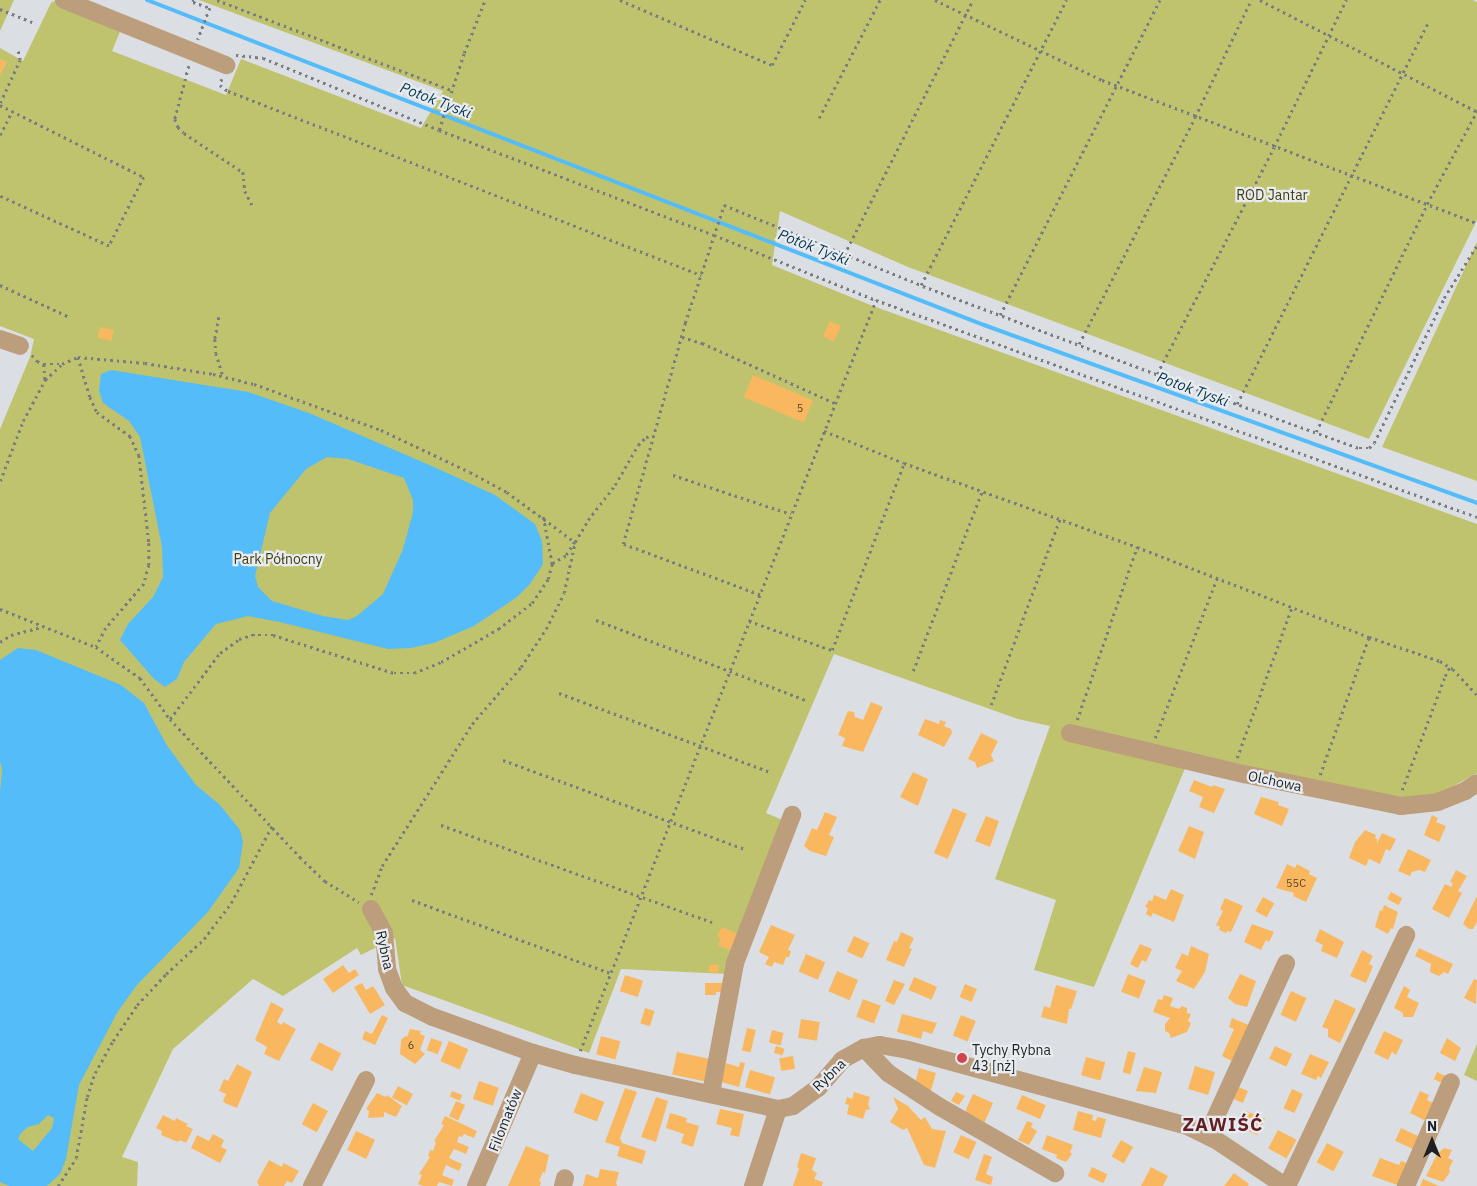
<!DOCTYPE html>
<meta charset="utf-8">
<style>
body{margin:0}
#map{position:relative;width:1477px;height:1186px;overflow:hidden;background:#dbdfe4;font-family:"IBM Plex Sans",sans-serif}
div>[style]{position:absolute}
.green>*{inset:0;background:#c0c36d}
.water>*{inset:0;background:#54bcf8}
.stream>*{height:4px;margin:-2px;padding:0 2px;transform-origin:2px;border-radius:2px;background:#54bcf8}
.building>*{inset:0;background:#f9b860;transform-origin:0 0}
.path>*{height:2.5px;margin-top:-1.25px;transform-origin:0;background:repeating-linear-gradient(90deg,#7a7d80 0 2.5px,transparent 0 6.5px)}
.minor>*{height:18px;margin:-9px;padding:0 9px;transform-origin:9px;border-radius:9px;background:#bc9d7c}
.dots>*{width:14px;height:14px;translate:-50% -50%;box-sizing:border-box;border:2px solid #e8ecf1;border-radius:50%}
span{translate:-50% -50%;white-space:nowrap;text-align:center;line-height:1.15;-webkit-text-stroke:4.5px #e8ecf1;paint-order:stroke}
.number-label{font-size:11px;color:#554631}
.number-label span{-webkit-text-stroke-width:0}
.park-label{font-size:14px;color:#404014}
.street-label{font-size:14px;color:#1e2021}
.poi-label{font-size:14px;color:#1e2021}
.left{translate:0 -50%;text-align:left}
.water-label{font-size:15px;color:#09374f;font-style:italic}
.district-label{font-size:19px;color:#631e22;font-weight:700;letter-spacing:1px}
.north{position:absolute;left:1407px;top:1116px;width:50px;height:50px;-webkit-text-stroke:4px #e8ecf1;paint-order:stroke;rotate:0deg;font-size:14px;font-weight:700;line-height:20px;text-align:center;color:#1e2021}
.north::after{content:'';display:block;margin:auto;width:18px;height:22px;background:#1e2021;clip-path:polygon(50% 0,100% 100%,50% 72%,0 100%)}
</style>
<div id="map">
<div class="green">
<i style="clip-path:polygon(0 0,14px 0,0 31px)"></i>
<i style="clip-path:polygon(56px 0,122px 27px,112px 51px,226px 95px,241px 59px,421px 128px,443px 91px,199px 0,1473px 0,1477px 2px,1477px 220px,1369px 439px,908px 267px,780px 211px,772px 265px,873px 306px,1477px 524px,1477px 773px,1441px 793px,1409px 798px,1186px 766px,1094px 987px,1034px 970px,1056px 900px,995px 879px,1050px 726px,1018px 719px,834px 654px,766px 813px,785px 821px,727px 974px,621px 969px,589px 1053px,402px 985px,395px 938px,361px 955px,357px 948px,283px 996px,253px 979px,173px 1049px,122px 1157px,138px 1162px,137px 1186px,0 1186px,0 429px,30px 357px,34px 339px,0 326px,0 48px,23px 61px,51px 3px)"></i>
<i style="clip-path:polygon(1477px 242px,1477px 481px,1382px 447px)"></i>
<i style="clip-path:polygon(1477px 1044px,1477px 1081px,1464px 1075px)"></i>
</div>
<div class="water">
<i style="clip-path:polygon(evenodd,111px 370px,248px 392px,309px 413px,434px 467px,495px 495px,535px 524px,542px 541px,543px 564px,530px 584px,517px 597px,474px 626px,434px 643px,411px 648px,388px 649px,280px 622px,248px 616px,216px 624px,184px 662px,177px 679px,165px 687px,154px 679px,120px 640px,128px 624px,153px 597px,163px 577px,162px 547px,140px 437px,129px 421px,103px 403px,99px 391px,101px 374px,111px 370px,327px 457px,348px 459px,404px 478px,413px 500px,413px 512px,403px 549px,383px 594px,357px 616px,348px 620px,323px 616px,272px 601px,258px 587px,255px 576px,270px 513px,306px 469px,327px 457px)"></i>
<i style="clip-path:polygon(evenodd,18px 648px,36px 650px,121px 685px,144px 703px,166px 744px,196px 785px,220px 805px,240px 830px,243px 842px,239px 868px,208px 912px,137px 985px,118px 1011px,79px 1085px,66px 1159px,60px 1174px,47px 1186px,9px 1186px,0 1182px,0 792px,2px 770px,0 761px,0 660px,18px 648px,48px 1115px,54px 1118px,52px 1128px,33px 1151px,18px 1139px,21px 1133px,28px 1127px,39px 1124px,48px 1115px)"></i>
</div>
<div class="stream">
<i style="left:147px;top:0;width:898px;rotate:21.22deg"></i>
<i style="left:984px;top:325px;width:524px;rotate:19.85deg"></i>
</div>
<div class="building">
<i style="clip-path:polygon(0 59px,7px 62px,0 75px)"></i>
<i style="left:830px;top:321px;width:12px;height:17px;rotate:24deg"></i>
<i style="left:100px;top:327px;width:14px;height:11px;rotate:12deg"></i>
<i style="left:753px;top:375px;width:65px;height:24px;rotate:23deg"></i>
<i style="clip-path:polygon(871px 702px,883px 707px,863px 752px,842px 746px,845px 738px,838px 735px,848px 711px,854px 712px,855px 717px,863px 720px)"></i>
<i style="clip-path:polygon(925px 719px,939px 724px,940px 720px,946px 722px,944px 726px,951px 729px,952px 733px,944px 747px,918px 735px)"></i>
<i style="clip-path:polygon(981px 733px,998px 741px,991px 755px,994px 761px,977px 768px,975px 762px,968px 759px)"></i>
<i style="clip-path:polygon(913px 772px,928px 779px,918px 806px,900px 797px)"></i>
<i style="clip-path:polygon(1194px 780px,1212px 787px,1213px 785px,1225px 789px,1214px 813px,1199px 807px,1203px 797px,1189px 791px)"></i>
<i style="clip-path:polygon(1261px 797px,1279px 802px,1278px 805px,1289px 809px,1282px 826px,1254px 814px)"></i>
<i style="left:953px;top:808px;width:15px;height:49px;rotate:23deg"></i>
<i style="clip-path:polygon(825px 812px,837px 817px,829px 835px,834px 837px,826px 856px,810px 851px,804px 846px,812px 828px,817px 830px)"></i>
<i style="clip-path:polygon(1432px 815px,1438px 818px,1436px 822px,1446px 826px,1439px 842px,1424px 835px)"></i>
<i style="clip-path:polygon(986px 816px,999px 821px,990px 847px,975px 841px)"></i>
<i style="clip-path:polygon(1189px 826px,1204px 832px,1195px 859px,1178px 851px)"></i>
<i style="clip-path:polygon(1365px 830px,1376px 835px,1375px 838px,1377px 839px,1377px 843px,1382px 833px,1396px 839px,1390px 851px,1386px 849px,1380px 864px,1369px 859px,1366px 866px,1349px 858px,1355px 842px)"></i>
<i style="clip-path:polygon(1408px 849px,1431px 860px,1425px 872px,1419px 870px,1412px 872px,1410px 876px,1398px 871px)"></i>
<i style="clip-path:polygon(1287px 864px,1295px 868px,1297px 864px,1310px 871px,1309px 874px,1317px 878px,1306px 902px,1293px 896px,1294px 893px,1276px 888px)"></i>
<i style="clip-path:polygon(1456px 870px,1467px 876px,1458px 891px,1462px 893px,1449px 918px,1432px 909px,1445px 884px,1451px 887px,1453px 883px,1450px 882px)"></i>
<i style="clip-path:polygon(1171px 889px,1184px 895px,1174px 922px,1153px 913px,1151px 917px,1146px 914px,1148px 908px,1145px 907px,1149px 900px,1152px 901px,1154px 895px,1166px 900px)"></i>
<i style="left:1391px;top:892px;width:13px;height:8px;rotate:29deg"></i>
<i style="clip-path:polygon(1477px 896px,1477px 922px,1473px 929px,1469px 929px,1463px 924px)"></i>
<i style="left:1263px;top:897px;width:13px;height:16px;rotate:29deg"></i>
<i style="clip-path:polygon(1225px 898px,1243px 906px,1231px 932px,1227px 931px,1226px 933px,1219px 930px,1220px 927px,1216px 925px,1223px 911px,1220px 909px)"></i>
<i style="clip-path:polygon(1384px 905px,1398px 912px,1393px 929px,1391px 928px,1388px 934px,1375px 927px,1380px 910px,1382px 911px)"></i>
<i style="clip-path:polygon(1252px 924px,1274px 932px,1269px 942px,1266px 940px,1261px 950px,1244px 942px)"></i>
<i style="clip-path:polygon(771px 925px,795px 935px,788px 950px,791px 951px,789px 957px,786px 957px,783px 965px,774px 962px,772px 967px,765px 964px,769px 957px,759px 952px)"></i>
<i style="clip-path:polygon(722px 927px,743px 936px,736px 953px,718px 945px,721px 938px,717px 936px)"></i>
<i style="clip-path:polygon(1320px 929px,1344px 942px,1337px 958px,1321px 951px,1323px 945px,1315px 941px)"></i>
<i style="clip-path:polygon(901px 932px,914px 938px,909px 948px,912px 949px,904px 967px,886px 960px,894px 941px,897px 942px)"></i>
<i style="left:854px;top:936px;width:17px;height:17px;rotate:25deg"></i>
<i style="clip-path:polygon(1140px 944px,1152px 949px,1146px 962px,1142px 960px,1138px 968px,1130px 964px)"></i>
<i style="clip-path:polygon(1191px 946px,1209px 954px,1205px 972px,1194px 989px,1176px 981px,1182px 971px,1175px 968px,1182px 953px,1188px 956px)"></i>
<i style="clip-path:polygon(1419px 948px,1453px 964px,1448px 974px,1444px 972px,1439px 976px,1430px 972px,1431px 964px,1415px 956px)"></i>
<i style="clip-path:polygon(1362px 950px,1373px 956px,1369px 964px,1373px 966px,1366px 983px,1350px 976px)"></i>
<i style="left:806px;top:954px;width:21px;height:19px;rotate:23deg"></i>
<i style="clip-path:polygon(343px 965px,349px 973px,355px 969px,359px 975px,333px 993px,323px 979px)"></i>
<i style="clip-path:polygon(709px 965px,719px 965px,718px 973px,709px 972px)"></i>
<i style="left:837px;top:971px;width:23px;height:22px;rotate:23deg"></i>
<i style="left:1128px;top:974px;width:19px;height:19px;rotate:21deg"></i>
<i style="clip-path:polygon(1240px 974px,1256px 981px,1247px 1007px,1235px 1004px,1228px 998px)"></i>
<i style="left:625px;top:975px;width:19px;height:17px;rotate:18deg"></i>
<i style="left:914px;top:977px;width:25px;height:14px;rotate:23deg"></i>
<i style="clip-path:polygon(1474px 979px,1477px 980px,1476px 1004px,1464px 998px)"></i>
<i style="clip-path:polygon(894px 980px,905px 984px,894px 1005px,885px 1001px)"></i>
<i style="clip-path:polygon(362px 983px,366px 990px,373px 986px,385px 1005px,370px 1014px,354px 987px)"></i>
<i style="clip-path:polygon(705px 983px,725px 983px,724px 992px,716px 992px,716px 995px,705px 995px)"></i>
<i style="left:965px;top:984px;width:13px;height:14px;rotate:23deg"></i>
<i style="clip-path:polygon(1056px 985px,1077px 991px,1071px 1009px,1069px 1009px,1067px 1024px,1041px 1017px,1044px 1006px,1050px 1008px)"></i>
<i style="clip-path:polygon(1404px 986px,1410px 990px,1407px 997px,1419px 1003px,1413px 1017px,1403px 1017px,1403px 1013px,1394px 1008px)"></i>
<i style="left:1291px;top:991px;width:17px;height:26px;rotate:24deg"></i>
<i style="clip-path:polygon(1164px 995px,1173px 998px,1170px 1006px,1179px 1009px,1182px 1006px,1187px 1008px,1187px 1013px,1191px 1014px,1188px 1021px,1191px 1023px,1187px 1032px,1171px 1038px,1169px 1033px,1165px 1031px,1165px 1024px,1170px 1018px,1153px 1012px,1158px 999px,1162px 1000px)"></i>
<i style="left:863px;top:999px;width:19px;height:19px;rotate:21deg"></i>
<i style="clip-path:polygon(1335px 999px,1356px 1009px,1340px 1043px,1328px 1037px,1328px 1029px,1322px 1027px)"></i>
<i style="clip-path:polygon(271px 1002px,284px 1009px,277px 1022px,282px 1025px,283px 1022px,296px 1029px,279px 1061px,264px 1054px,267px 1047px,255px 1040px)"></i>
<i style="left:645px;top:1008px;width:10px;height:16px;rotate:17deg"></i>
<i style="clip-path:polygon(902px 1014px,937px 1023px,932px 1034px,923px 1031px,921px 1039px,897px 1032px)"></i>
<i style="clip-path:polygon(382px 1015px,388px 1018px,375px 1045px,362px 1039px,365px 1031px,372px 1034px)"></i>
<i style="left:961px;top:1015px;width:16px;height:22px;rotate:22deg"></i>
<i style="clip-path:polygon(1232px 1018px,1251px 1026px,1234px 1062px,1222px 1056px,1234px 1029px,1229px 1027px)"></i>
<i style="left:801px;top:1019px;width:19px;height:19px;rotate:9deg"></i>
<i style="left:747px;top:1028px;width:9px;height:23px;rotate:13deg"></i>
<i style="clip-path:polygon(410px 1029px,421px 1031px,420px 1034px,425px 1036px,420px 1050px,425px 1054px,415px 1064px,400px 1054px,401px 1040px,405px 1036px,407px 1037px)"></i>
<i style="left:772px;top:1030px;width:12px;height:13px;rotate:14deg"></i>
<i style="clip-path:polygon(1384px 1031px,1403px 1040px,1396px 1055px,1392px 1052px,1388px 1060px,1374px 1053px)"></i>
<i style="left:601px;top:1036px;width:20px;height:19px;rotate:15deg"></i>
<i style="left:431px;top:1038px;width:12px;height:13px;rotate:20deg"></i>
<i style="clip-path:polygon(1447px 1038px,1461px 1048px,1455px 1061px,1440px 1053px)"></i>
<i style="left:449px;top:1041px;width:21px;height:22px;rotate:23deg"></i>
<i style="left:319px;top:1042px;width:25px;height:20px;rotate:27deg"></i>
<i style="left:776px;top:1046px;width:9px;height:7px;rotate:18deg"></i>
<i style="left:1275px;top:1046px;width:19px;height:14px;rotate:25deg"></i>
<i style="left:1128px;top:1051px;width:8px;height:22px;rotate:14deg"></i>
<i style="left:677px;top:1052px;width:35px;height:23px;rotate:12deg"></i>
<i style="clip-path:polygon(1310px 1054px,1329px 1062px,1321px 1078px,1318px 1076px,1316px 1080px,1301px 1074px)"></i>
<i style="left:793px;top:1056px;width:13px;height:14px;rotate:81deg"></i>
<i style="left:1086px;top:1057px;width:20px;height:19px;rotate:15deg"></i>
<i style="clip-path:polygon(740px 1062px,745px 1063px,739px 1087px,721px 1082px,726px 1063px,739px 1067px)"></i>
<i style="clip-path:polygon(237px 1064px,252px 1072px,237px 1108px,225px 1103px,223px 1101px,226px 1094px,219px 1091px,224px 1079px,228px 1081px)"></i>
<i style="left:1195px;top:1066px;width:21px;height:24px;rotate:17deg"></i>
<i style="clip-path:polygon(1144px 1067px,1162px 1072px,1156px 1093px,1136px 1091px)"></i>
<i style="clip-path:polygon(919px 1068px,936px 1073px,930px 1094px,915px 1084px)"></i>
<i style="left:750px;top:1070px;width:26px;height:18px;rotate:16deg"></i>
<i style="left:1437px;top:1072px;width:12px;height:8px;rotate:24deg"></i>
<i style="left:479px;top:1081px;width:21px;height:19px;rotate:19deg"></i>
<i style="left:398px;top:1086px;width:17px;height:13px;rotate:28deg"></i>
<i style="left:1236px;top:1086px;width:13px;height:13px;rotate:23deg"></i>
<i style="clip-path:polygon(625px 1088px,637px 1092px,620px 1138px,622px 1143px,646px 1151px,642px 1164px,617px 1156px,620px 1147px,605px 1142px)"></i>
<i style="left:1292px;top:1089px;width:12px;height:21px;rotate:24deg"></i>
<i style="left:452px;top:1091px;width:11px;height:6px;rotate:22deg"></i>
<i style="clip-path:polygon(1420px 1091px,1429px 1095px,1427px 1100px,1436px 1104px,1428px 1122px,1410px 1113px)"></i>
<i style="clip-path:polygon(854px 1092px,870px 1097px,868px 1104px,870px 1109px,866px 1110px,863px 1119px,847px 1114px,849px 1105px,845px 1104px,847px 1097px,852px 1099px)"></i>
<i style="clip-path:polygon(956px 1092px,965px 1096px,959px 1105px,951px 1101px)"></i>
<i style="clip-path:polygon(377px 1093px,386px 1097px,387px 1095px,402px 1106px,396px 1117px,384px 1112px,384px 1117px,368px 1118px,369px 1111px,366px 1109px)"></i>
<i style="left:581px;top:1093px;width:25px;height:21px;rotate:21deg"></i>
<i style="left:973px;top:1094px;width:22px;height:22px;rotate:24deg"></i>
<i style="left:1022px;top:1095px;width:26px;height:15px;rotate:23deg"></i>
<i style="clip-path:polygon(656px 1097px,668px 1101px,656px 1142px,641px 1137px)"></i>
<i style="clip-path:polygon(893px 1097px,908px 1106px,921px 1120px,925px 1117px,932px 1129px,946px 1131px,935px 1168px,924px 1165px,907px 1128px,903px 1130px,890px 1122px,898px 1109px)"></i>
<i style="left:456px;top:1101px;width:10px;height:17px;rotate:24deg"></i>
<i style="left:313px;top:1103px;width:17px;height:24px;rotate:28deg"></i>
<i style="clip-path:polygon(720px 1109px,744px 1114px,739px 1137px,730px 1135px,732px 1128px,716px 1124px)"></i>
<i style="clip-path:polygon(1078px 1111px,1093px 1115px,1092px 1120px,1096px 1121px,1097px 1117px,1106px 1119px,1101px 1138px,1073px 1130px)"></i>
<i style="clip-path:polygon(1246px 1111px,1265px 1119px,1257px 1135px,1242px 1128px,1243px 1124px,1240px 1123px)"></i>
<i style="clip-path:polygon(670px 1113px,687px 1118px,686px 1122px,699px 1126px,693px 1147px,681px 1143px,684px 1134px,666px 1128px)"></i>
<i style="clip-path:polygon(163px 1115px,175px 1121px,176px 1118px,188px 1124px,186px 1126px,193px 1129px,186px 1143px,180px 1140px,178px 1142px,161px 1135px,162px 1131px,156px 1128px)"></i>
<i style="clip-path:polygon(445px 1116px,477px 1131px,474px 1138px,464px 1134px,462px 1137px,459px 1136px,457px 1142px,469px 1147px,466px 1154px,454px 1149px,449px 1158px,462px 1164px,459px 1171px,446px 1165px,442px 1175px,454px 1180px,452px 1186px,439px 1182px,437px 1186px,423px 1186px,418px 1184px,422px 1175px,419px 1174px,430px 1157px,428px 1156px,430px 1150px,433px 1151px,436px 1142px,434px 1141px,444px 1125px,441px 1124px)"></i>
<i style="clip-path:polygon(1027px 1121px,1033px 1123px,1031px 1127px,1037px 1131px,1029px 1145px,1018px 1140px)"></i>
<i style="left:1401px;top:1128px;width:23px;height:14px;rotate:25deg"></i>
<i style="left:1278px;top:1130px;width:21px;height:21px;rotate:28deg"></i>
<i style="left:356px;top:1131px;width:21px;height:21px;rotate:25deg"></i>
<i style="clip-path:polygon(213px 1134px,224px 1140px,221px 1147px,227px 1150px,220px 1163px,191px 1148px,197px 1135px,209px 1141px)"></i>
<i style="left:961px;top:1135px;width:17px;height:19px;rotate:24deg"></i>
<i style="clip-path:polygon(1047px 1135px,1073px 1145px,1070px 1152px,1072px 1154px,1066px 1162px,1056px 1158px,1057px 1155px,1042px 1149px)"></i>
<i style="left:1121px;top:1140px;width:14px;height:19px;rotate:30deg"></i>
<i style="left:1327px;top:1143px;width:19px;height:22px;rotate:28deg"></i>
<i style="clip-path:polygon(526px 1146px,549px 1155px,545px 1173px,543px 1172px,539px 1181px,541px 1182px,540px 1186px,508px 1186px)"></i>
<i style="clip-path:polygon(1444px 1148px,1452px 1150px,1448px 1158px,1453px 1160px,1449px 1169px,1450px 1172px,1443px 1182px,1426px 1176px,1437px 1154px)"></i>
<i style="clip-path:polygon(801px 1153px,816px 1158px,812px 1170px,817px 1173px,814px 1179px,823px 1182px,822px 1186px,793px 1186px,799px 1168px,797px 1167px)"></i>
<i style="clip-path:polygon(984px 1154px,992px 1157px,986px 1174px,993px 1177px,991px 1185px,975px 1180px)"></i>
<i style="clip-path:polygon(1380px 1158px,1399px 1165px,1401px 1161px,1410px 1164px,1400px 1186px,1372px 1176px)"></i>
<i style="clip-path:polygon(269px 1160px,282px 1167px,283px 1163px,299px 1171px,292px 1183px,287px 1181px,284px 1186px,259px 1186px,257px 1182px)"></i>
<i style="left:1092px;top:1167px;width:17px;height:10px;rotate:25deg"></i>
<i style="clip-path:polygon(1151px 1167px,1168px 1176px,1163px 1186px,1141px 1186px)"></i>
<i style="clip-path:polygon(600px 1169px,619px 1172px,616px 1183px,617px 1186px,583px 1186px,586px 1174px,598px 1178px)"></i>
<i style="clip-path:polygon(1234px 1173px,1249px 1184px,1248px 1186px,1224px 1186px)"></i>
<i style="clip-path:polygon(1423px 1179px,1439px 1186px,1420px 1186px)"></i>
</div>
<div class="path">
<i style="left:194px;top:0;width:2px;rotate:117deg"></i>
<i style="left:193px;top:2px;width:18px;rotate:19deg"></i>
<i style="left:210px;top:8px;width:34px;rotate:111deg"></i>
<i style="left:217px;top:0;width:252px;rotate:21deg"></i>
<i style="left:620px;top:0;width:165px;rotate:23.2deg"></i>
<i style="left:772px;top:65px;width:73px;rotate:-63.1deg"></i>
<i style="left:935px;top:0;width:185px;rotate:25.6deg"></i>
<i style="left:1102px;top:80px;width:401px;rotate:20.9deg"></i>
<i style="left:1260px;top:0;width:243px;rotate:27.2deg"></i>
<i style="left:0;top:9px;width:35px;rotate:22deg"></i>
<i style="left:236px;top:55px;width:27px;rotate:6deg"></i>
<i style="left:263px;top:58px;width:190px;rotate:22.2deg"></i>
<i style="left:439px;top:130px;width:294px;rotate:20.9deg"></i>
<i style="left:714px;top:235px;width:175px;rotate:21.9deg"></i>
<i style="left:189px;top:66px;width:55px;rotate:104.8deg"></i>
<i style="left:175px;top:119px;width:9px;rotate:69deg"></i>
<i style="left:178px;top:127px;width:8px;rotate:45deg"></i>
<i style="left:184px;top:133px;width:71px;rotate:33.5deg"></i>
<i style="left:243px;top:172px;width:19px;rotate:84deg"></i>
<i style="left:245px;top:191px;width:16px;rotate:63deg"></i>
<i style="left:222px;top:79px;width:6px;rotate:108deg"></i>
<i style="left:220px;top:85px;width:10px;rotate:37deg"></i>
<i style="left:228px;top:91px;width:508px;rotate:21.26deg"></i>
<i style="left:0;top:103px;width:47px;rotate:-65.1deg"></i>
<i style="left:20px;top:60px;width:9px;rotate:-103deg"></i>
<i style="left:0;top:105px;width:161px;rotate:26.6deg"></i>
<i style="left:144px;top:177px;width:77px;rotate:116.9deg"></i>
<i style="left:109px;top:246px;width:120px;rotate:-155.4deg"></i>
<i style="left:819px;top:118px;width:133px;rotate:-62.7deg"></i>
<i style="left:439px;top:130px;width:81px;rotate:-72deg"></i>
<i style="left:464px;top:53px;width:57px;rotate:-68.4deg"></i>
<i style="left:0;top:135px;width:27px;rotate:-63deg"></i>
<i style="left:844px;top:255px;width:286px;rotate:-63.2deg"></i>
<i style="left:0;top:285px;width:77px;rotate:24.6deg"></i>
<i style="left:921px;top:285px;width:320px;rotate:-63deg"></i>
<i style="left:1000px;top:315px;width:353px;rotate:-63.1deg"></i>
<i style="left:219px;top:317px;width:22px;rotate:100deg"></i>
<i style="left:215px;top:339px;width:14px;rotate:86deg"></i>
<i style="left:216px;top:353px;width:24px;rotate:73deg"></i>
<i style="left:682px;top:337px;width:21px;rotate:17deg"></i>
<i style="left:702px;top:343px;width:146px;rotate:24.3deg"></i>
<i style="left:1079px;top:344px;width:255px;rotate:-62.9deg"></i>
<i style="left:1195px;top:117px;width:130px;rotate:-64.4deg"></i>
<i style="left:32px;top:355px;width:8px;rotate:50deg"></i>
<i style="left:37px;top:361px;width:8px;rotate:23deg"></i>
<i style="left:44px;top:364px;width:17px"></i>
<i style="left:78px;top:357px;width:42px;rotate:73.3deg"></i>
<i style="left:90px;top:397px;width:17px;rotate:65deg"></i>
<i style="left:97px;top:412px;width:41px;rotate:36deg"></i>
<i style="left:130px;top:436px;width:21px;rotate:65deg"></i>
<i style="left:139px;top:455px;width:89px;rotate:83.5deg"></i>
<i style="left:149px;top:543px;width:22px;rotate:90deg"></i>
<i style="left:149px;top:565px;width:20px;rotate:105deg"></i>
<i style="left:144px;top:584px;width:58px;rotate:130.8deg"></i>
<i style="left:106px;top:628px;width:21px;rotate:118deg"></i>
<i style="left:44px;top:364px;width:16px;rotate:86deg"></i>
<i style="left:1157px;top:374px;width:255px;rotate:-62.7deg"></i>
<i style="left:1274px;top:147px;width:164px;rotate:-63.9deg"></i>
<i style="left:1237px;top:404px;width:425px;rotate:-63.4deg"></i>
<i style="left:824px;top:431px;width:86px;rotate:21.8deg"></i>
<i style="left:904px;top:463px;width:248px;rotate:19.8deg"></i>
<i style="left:1137px;top:547px;width:249px;rotate:21.2deg"></i>
<i style="left:1369px;top:637px;width:75px;rotate:18.7deg"></i>
<i style="left:1440px;top:661px;width:15px;rotate:32deg"></i>
<i style="left:1453px;top:669px;width:35px;rotate:47deg"></i>
<i style="left:1316px;top:432px;width:254px;rotate:-64deg"></i>
<i style="left:1427px;top:204px;width:106px;rotate:-61.7deg"></i>
<i style="left:673px;top:475px;width:124px;rotate:18.3deg"></i>
<i style="left:0;top:481px;width:64px;rotate:-69deg"></i>
<i style="left:23px;top:421px;width:47px;rotate:-61.8deg"></i>
<i style="left:45px;top:380px;width:23px;rotate:-43deg"></i>
<i style="left:62px;top:364px;width:17px;rotate:-24deg"></i>
<i style="left:78px;top:357px;width:67px;rotate:5.1deg"></i>
<i style="left:145px;top:363px;width:69px;rotate:9.2deg"></i>
<i style="left:213px;top:374px;width:42px;rotate:13.7deg"></i>
<i style="left:254px;top:384px;width:135px;rotate:19.9deg"></i>
<i style="left:381px;top:430px;width:98px;rotate:25.3deg"></i>
<i style="left:470px;top:472px;width:42px;rotate:28.4deg"></i>
<i style="left:507px;top:492px;width:84px;rotate:36.3deg"></i>
<i style="left:575px;top:542px;width:17px;rotate:123deg"></i>
<i style="left:566px;top:556px;width:16px;rotate:150deg"></i>
<i style="left:760px;top:595px;width:146px;rotate:-159.6deg"></i>
<i style="left:623px;top:544px;width:230px;rotate:-74.3deg"></i>
<i style="left:685px;top:323px;width:124px;rotate:-71.7deg"></i>
<i style="left:724px;top:205px;width:215px;rotate:22.1deg"></i>
<i style="left:923px;top:286px;width:306px;rotate:20.7deg"></i>
<i style="left:1209px;top:394px;width:159px;rotate:19.8deg"></i>
<i style="left:1359px;top:448px;width:10px"></i>
<i style="left:1369px;top:448px;width:7px;rotate:-45deg"></i>
<i style="left:1374px;top:443px;width:161px;rotate:-64.2deg"></i>
<i style="left:1444px;top:298px;width:62px;rotate:-58.1deg"></i>
<i style="left:0;top:609px;width:103px;rotate:21.6deg"></i>
<i style="left:96px;top:647px;width:54px;rotate:35.2deg"></i>
<i style="left:140px;top:678px;width:51px;rotate:53.8deg"></i>
<i style="left:170px;top:719px;width:190px;rotate:46.7deg"></i>
<i style="left:300px;top:857px;width:35px;rotate:44deg"></i>
<i style="left:325px;top:881px;width:40px;rotate:32deg"></i>
<i style="left:596px;top:620px;width:225px;rotate:20.9deg"></i>
<i style="left:749px;top:621px;width:88px;rotate:19.3deg"></i>
<i style="left:832px;top:650px;width:200px;rotate:-68.9deg"></i>
<i style="left:0;top:642px;width:13px;rotate:-32deg"></i>
<i style="left:11px;top:635px;width:34px;rotate:-15deg"></i>
<i style="left:913px;top:671px;width:193px;rotate:-69deg"></i>
<i style="left:559px;top:693px;width:225px;rotate:20.5deg"></i>
<i style="left:991px;top:705px;width:199px;rotate:-69.7deg"></i>
<i style="left:170px;top:719px;width:83px;rotate:-52.9deg"></i>
<i style="left:220px;top:653px;width:24px;rotate:-36deg"></i>
<i style="left:239px;top:639px;width:14px;rotate:-17deg"></i>
<i style="left:252px;top:635px;width:21px"></i>
<i style="left:273px;top:635px;width:127px;rotate:17.4deg"></i>
<i style="left:394px;top:673px;width:20px"></i>
<i style="left:414px;top:673px;width:29px;rotate:-22deg"></i>
<i style="left:441px;top:662px;width:66px;rotate:-30.1deg"></i>
<i style="left:498px;top:629px;width:43px;rotate:-37.4deg"></i>
<i style="left:532px;top:603px;width:29px;rotate:-56deg"></i>
<i style="left:548px;top:579px;width:16px;rotate:-75deg"></i>
<i style="left:552px;top:564px;width:48px;rotate:-100.8deg"></i>
<i style="left:1077px;top:720px;width:183px;rotate:-70.9deg"></i>
<i style="left:1155px;top:738px;width:172px;rotate:-68.8deg"></i>
<i style="left:1237px;top:758px;width:161px;rotate:-70deg"></i>
<i style="left:503px;top:760px;width:258px;rotate:20.2deg"></i>
<i style="left:1320px;top:775px;width:146px;rotate:-70.5deg"></i>
<i style="left:1402px;top:790px;width:122px;rotate:-69.3deg"></i>
<i style="left:1445px;top:676px;width:11px;rotate:-63deg"></i>
<i style="left:441px;top:825px;width:288px;rotate:19.7deg"></i>
<i style="left:371px;top:895px;width:31px;rotate:-69deg"></i>
<i style="left:382px;top:866px;width:168px;rotate:-57.6deg"></i>
<i style="left:472px;top:724px;width:75px;rotate:-49.3deg"></i>
<i style="left:521px;top:667px;width:45px;rotate:-56.7deg"></i>
<i style="left:546px;top:629px;width:40px;rotate:-63.4deg"></i>
<i style="left:564px;top:593px;width:52px;rotate:-77.8deg"></i>
<i style="left:575px;top:542px;width:26px;rotate:-59deg"></i>
<i style="left:588px;top:520px;width:44px;rotate:-52.4deg"></i>
<i style="left:615px;top:485px;width:46px;rotate:-60.1deg"></i>
<i style="left:638px;top:445px;width:11px;rotate:-45deg"></i>
<i style="left:646px;top:437px;width:6px;rotate:-9deg"></i>
<i style="left:412px;top:900px;width:211px;rotate:20.2deg"></i>
<i style="left:580px;top:1051px;width:807px;rotate:-68.49deg"></i>
<i style="left:876px;top:300px;width:639px;rotate:19.85deg"></i>
<i style="left:58px;top:1186px;width:33px;rotate:-57deg"></i>
<i style="left:76px;top:1158px;width:62px;rotate:-79.8deg"></i>
<i style="left:87px;top:1097px;width:25px;rotate:-72deg"></i>
<i style="left:95px;top:1073px;width:37px;rotate:-61deg"></i>
<i style="left:113px;top:1041px;width:43px;rotate:-56.3deg"></i>
<i style="left:137px;top:1005px;width:42px;rotate:-46.9deg"></i>
<i style="left:166px;top:974px;width:52px;rotate:-42.6deg"></i>
<i style="left:204px;top:939px;width:45px;rotate:-53.1deg"></i>
<i style="left:231px;top:903px;width:87px;rotate:-62deg"></i>
</div>
<div class="minor">
<i style="left:64px;top:0;width:175px;rotate:21.9deg"></i>
<i style="left:0;top:339px;width:21px;rotate:19deg"></i>
<i style="left:1070px;top:733px;width:179px;rotate:13.3deg"></i>
<i style="left:1244px;top:774px;width:160px;rotate:11.5deg"></i>
<i style="left:1401px;top:806px;width:37px;rotate:-6deg"></i>
<i style="left:1438px;top:802px;width:29px;rotate:-22deg"></i>
<i style="left:1465px;top:791px;width:14px;rotate:-34deg"></i>
<i style="left:371px;top:909px;width:27px;rotate:62deg"></i>
<i style="left:384px;top:933px;width:36px;rotate:85deg"></i>
<i style="left:387px;top:969px;width:20px;rotate:70deg"></i>
<i style="left:394px;top:988px;width:19px;rotate:54deg"></i>
<i style="left:405px;top:1003px;width:31px;rotate:27deg"></i>
<i style="left:433px;top:1017px;width:106px;rotate:19.8deg"></i>
<i style="left:533px;top:1053px;width:44px;rotate:15.9deg"></i>
<i style="left:575px;top:1065px;width:208px;rotate:12.2deg"></i>
<i style="left:778px;top:1109px;width:15px;rotate:-11deg"></i>
<i style="left:793px;top:1106px;width:31px;rotate:-36deg"></i>
<i style="left:818px;top:1088px;width:37px;rotate:-49deg"></i>
<i style="left:842px;top:1060px;width:25px;rotate:-29deg"></i>
<i style="left:864px;top:1048px;width:16px;rotate:-11deg"></i>
<i style="left:880px;top:1045px;width:28px;rotate:10deg"></i>
<i style="left:908px;top:1050px;width:287px;rotate:15.2deg"></i>
<i style="left:1185px;top:1125px;width:34px;rotate:26deg"></i>
<i style="left:1216px;top:1140px;width:83px;rotate:33.7deg"></i>
<i style="left:864px;top:1048px;width:35px;rotate:46deg"></i>
<i style="left:888px;top:1073px;width:62px;rotate:33.2deg"></i>
<i style="left:940px;top:1107px;width:133px;rotate:29.9deg"></i>
<i style="left:711px;top:1093px;width:132px;rotate:-79.5deg"></i>
<i style="left:735px;top:963px;width:159px;rotate:-68.9deg"></i>
<i style="left:1205px;top:1133px;width:11px;rotate:-49deg"></i>
<i style="left:1212px;top:1125px;width:178px;rotate:-65.4deg"></i>
<i style="left:312px;top:1186px;width:119px;rotate:-63deg"></i>
<i style="left:476px;top:1186px;width:145px;rotate:-66.8deg"></i>
<i style="left:563px;top:1186px;width:8px;rotate:-76deg"></i>
<i style="left:753px;top:1186px;width:81px;rotate:-72deg"></i>
<i style="left:1287px;top:1186px;width:278px;rotate:-64.6deg"></i>
<i style="left:1406px;top:1186px;width:113px;rotate:-66.6deg"></i>
</div>
<div class="dots">
<i style="left:962px;top:1058px;background:#d4444f"></i>
</div>
<div class="number-label">
<span style="left:800px;top:408px">5</span>
<span style="left:1296px;top:883px">55C</span>
<span style="left:411px;top:1045px">6</span>
</div>
<div class="park-label">
<span style="left:1272px;top:195px">ROD Jantar</span>
<span style="left:278px;top:559px">Park Północny</span>
</div>
<div class="street-label">
<span style="left:1275px;top:781px;rotate:12deg">Olchowa</span>
<span style="left:385px;top:950px;rotate:78deg">Rybna</span>
<span style="left:829px;top:1075px;rotate:-44deg">Rybna</span>
<span style="left:505px;top:1120px;rotate:-68deg">Filomatów</span>
</div>
<div class="poi-label">
<span class="left" style="left:972px;top:1058px">Tychy Rybna<br>43 [nż]</span>
</div>
<div class="water-label">
<span style="left:436px;top:100px;rotate:21deg">Potok Tyski</span>
<span style="left:814px;top:247px;rotate:21deg">Potok Tyski</span>
<span style="left:1193px;top:389px;rotate:20deg">Potok Tyski</span>
</div>
<div class="district-label">
<span style="left:1223px;top:1125px">ZAWIŚĆ</span>
</div>
<div class="north">N</div>
</div>
